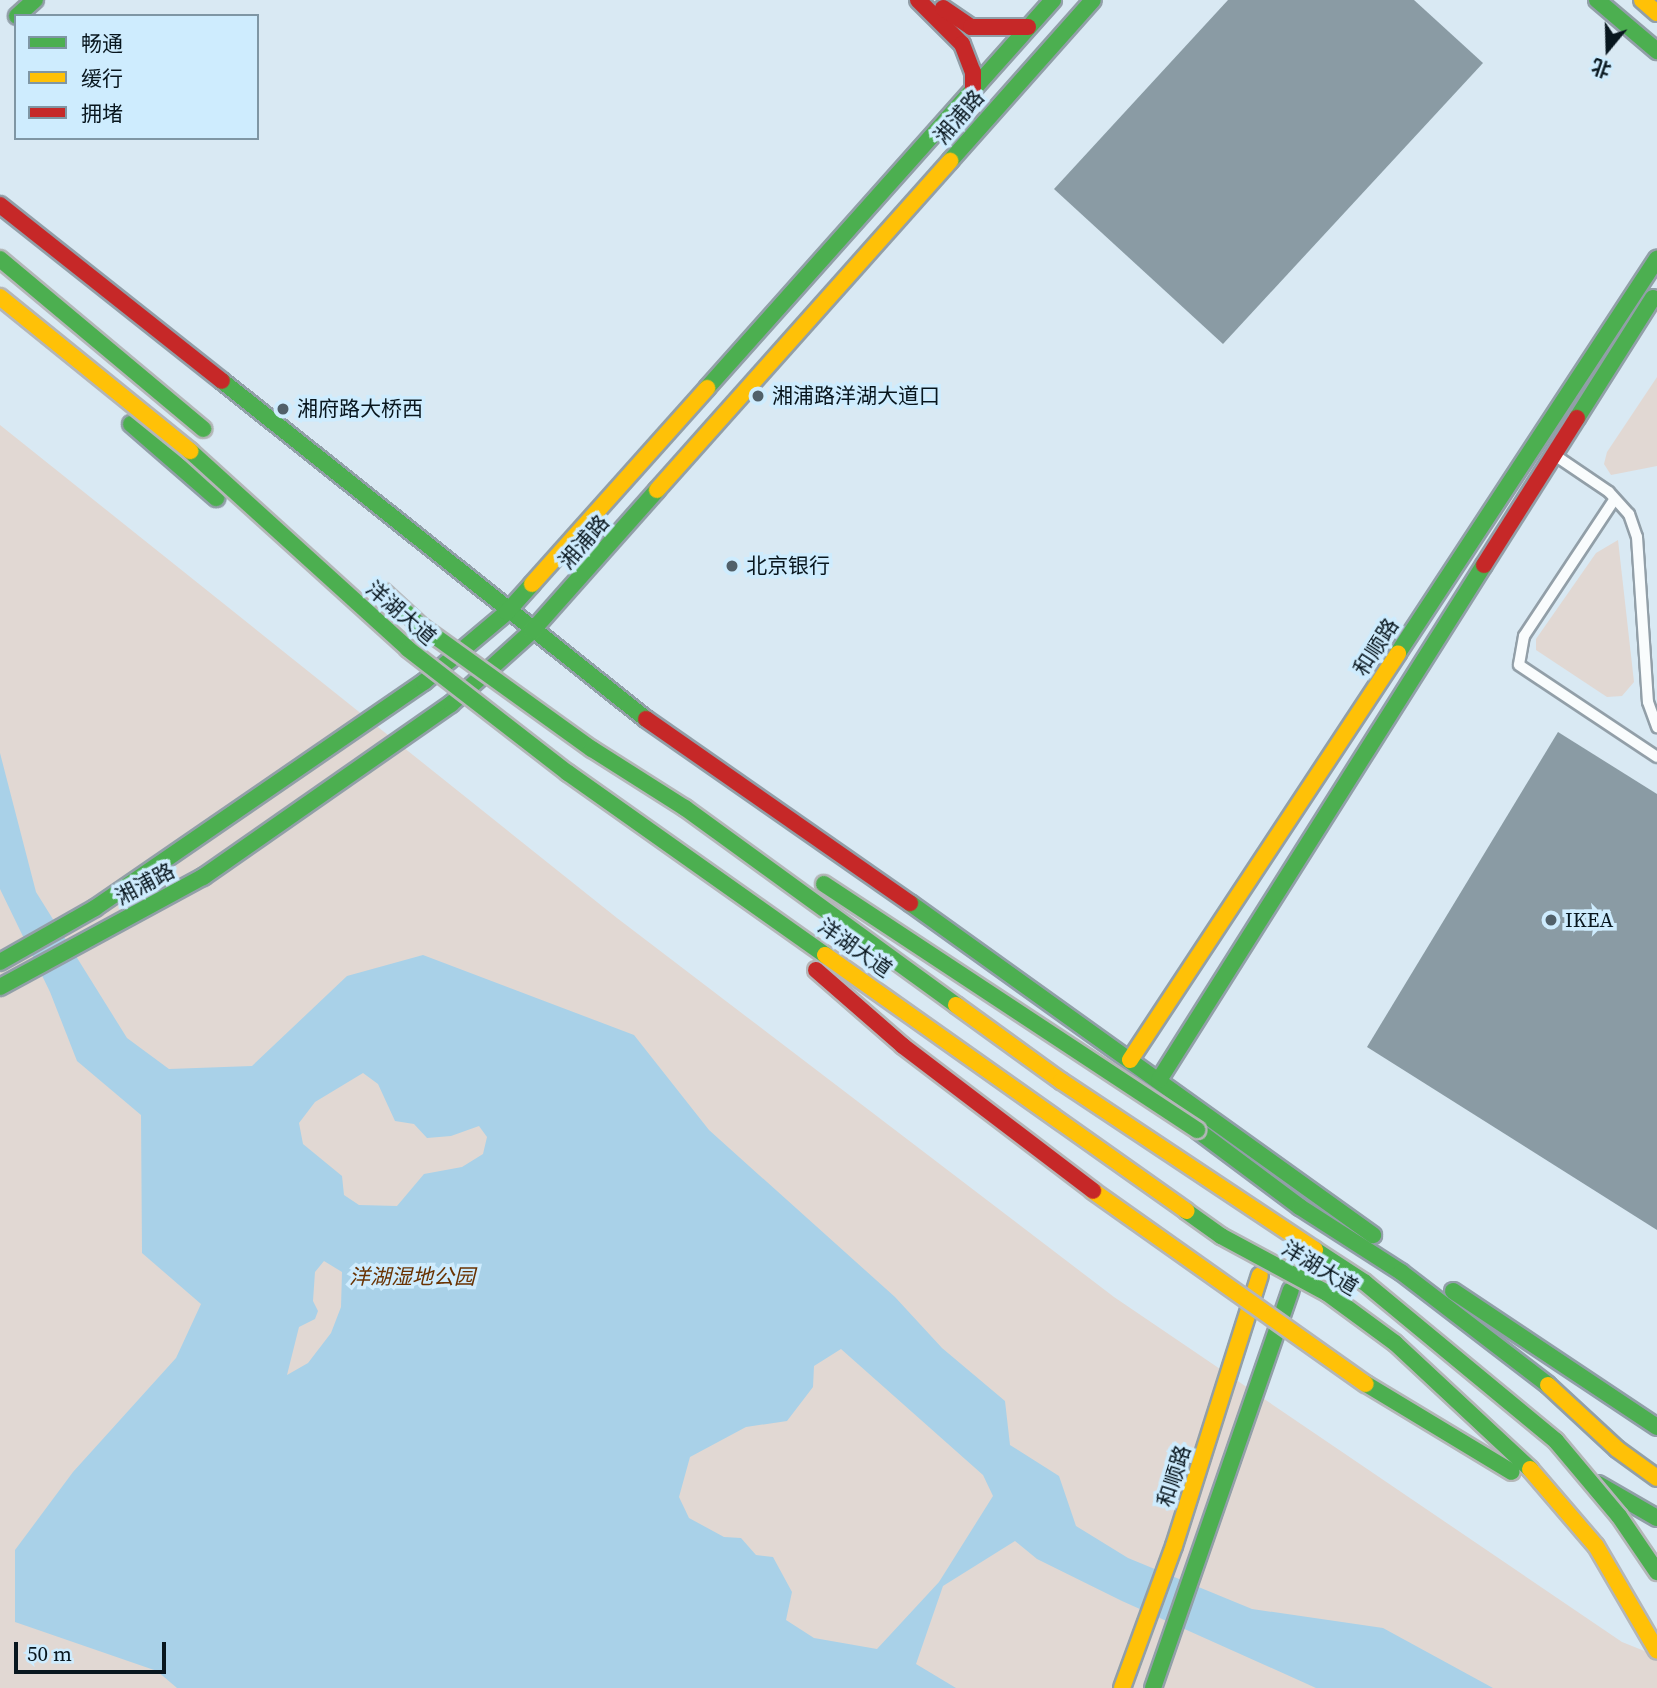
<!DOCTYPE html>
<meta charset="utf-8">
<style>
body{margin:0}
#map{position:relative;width:1657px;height:1688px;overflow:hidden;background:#d9e9f3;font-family:"Source Serif 4","Noto Sans SC",serif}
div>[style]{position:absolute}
.green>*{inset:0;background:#e1d8d3}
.water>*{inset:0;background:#a9d1e8}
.building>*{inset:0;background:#8a9ba4}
.roads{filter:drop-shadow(2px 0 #929fa8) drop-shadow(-2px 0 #929fa8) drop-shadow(0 2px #929fa8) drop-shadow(0 -2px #929fa8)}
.lane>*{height:10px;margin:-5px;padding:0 5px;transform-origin:5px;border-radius:5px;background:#f9fcfd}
.fast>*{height:16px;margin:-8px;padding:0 8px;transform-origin:8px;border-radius:8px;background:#4caf50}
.slow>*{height:16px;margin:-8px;padding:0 8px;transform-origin:8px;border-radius:8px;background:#ffc107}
.jam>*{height:16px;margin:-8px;padding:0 8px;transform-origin:8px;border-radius:8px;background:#c62828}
.bridges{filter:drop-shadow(2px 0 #b4b6b8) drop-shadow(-2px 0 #b4b6b8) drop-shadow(0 2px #b4b6b8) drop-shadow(0 -2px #b4b6b8)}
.fast-bridge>*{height:16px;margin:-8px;padding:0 8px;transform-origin:8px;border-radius:8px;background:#4caf50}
.slow-bridge>*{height:16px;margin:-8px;padding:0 8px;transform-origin:8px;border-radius:8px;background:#ffc107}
.jam-bridge>*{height:16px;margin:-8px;padding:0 8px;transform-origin:8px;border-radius:8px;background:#c62828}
.dots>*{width:19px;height:19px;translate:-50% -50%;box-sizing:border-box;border:4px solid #ceecfe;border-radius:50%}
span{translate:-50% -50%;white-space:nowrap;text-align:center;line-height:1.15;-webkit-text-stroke:7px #ceecfe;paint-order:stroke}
.street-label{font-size:21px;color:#08161e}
.poi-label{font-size:21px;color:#08161e}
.left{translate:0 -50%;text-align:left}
.park-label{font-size:21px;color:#693202;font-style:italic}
.legend{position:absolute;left:14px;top:14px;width:245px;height:126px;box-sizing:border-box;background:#ceecfe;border:2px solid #7f96a4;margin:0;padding:9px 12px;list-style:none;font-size:21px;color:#08161e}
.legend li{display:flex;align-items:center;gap:14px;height:35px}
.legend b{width:35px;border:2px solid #7f96a4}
.north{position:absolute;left:1573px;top:14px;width:70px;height:70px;-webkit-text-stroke:5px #ceecfe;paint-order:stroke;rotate:199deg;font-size:19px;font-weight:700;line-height:28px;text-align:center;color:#08161e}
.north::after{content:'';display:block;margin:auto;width:24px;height:32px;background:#08161e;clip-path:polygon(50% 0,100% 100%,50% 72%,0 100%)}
.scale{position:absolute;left:14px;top:1642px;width:152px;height:32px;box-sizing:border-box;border:4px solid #08161e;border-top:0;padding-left:9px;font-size:21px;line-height:24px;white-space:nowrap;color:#08161e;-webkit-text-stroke:5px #ceecfe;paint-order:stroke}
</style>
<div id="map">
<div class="green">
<i style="clip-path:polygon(1657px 377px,1657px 466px,1611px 475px,1604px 464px,1607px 452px)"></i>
<i style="clip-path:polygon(0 425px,617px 918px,1114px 1297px,1622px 1642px,1657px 1656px,1657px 1688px,0 1688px)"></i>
<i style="clip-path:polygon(1618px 540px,1634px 682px,1622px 696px,1607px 697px,1536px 650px,1536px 639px,1596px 553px)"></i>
</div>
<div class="water">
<i style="clip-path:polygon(evenodd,0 753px,36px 892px,127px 1038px,169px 1069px,252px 1066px,347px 976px,423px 955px,634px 1035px,709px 1130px,895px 1297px,942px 1348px,1005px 1401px,1010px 1445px,1059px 1476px,1076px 1526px,1128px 1558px,1252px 1609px,1383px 1628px,1493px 1688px,1316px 1688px,1122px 1601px,1037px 1559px,1015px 1541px,943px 1586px,916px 1664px,956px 1688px,177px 1688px,157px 1671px,15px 1622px,15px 1550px,73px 1472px,176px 1358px,201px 1304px,142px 1253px,141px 1115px,77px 1061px,50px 992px,0 889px,0 753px,363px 1073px,378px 1084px,395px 1121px,414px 1124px,427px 1138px,451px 1136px,479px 1126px,487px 1137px,483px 1154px,462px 1167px,424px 1174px,397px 1206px,359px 1205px,344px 1195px,342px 1176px,303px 1144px,299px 1123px,315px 1102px,363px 1073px,0 753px,324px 1261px,342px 1272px,341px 1307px,331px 1333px,308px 1363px,287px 1375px,299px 1327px,315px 1319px,318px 1311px,313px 1301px,315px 1272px,324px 1261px,0 753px,841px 1349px,983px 1475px,993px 1496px,939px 1582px,877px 1649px,814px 1638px,786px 1620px,792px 1592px,773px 1557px,756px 1555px,741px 1538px,724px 1537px,689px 1518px,679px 1497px,690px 1457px,746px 1427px,787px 1421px,813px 1387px,814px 1366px,841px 1349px)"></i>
</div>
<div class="building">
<i style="clip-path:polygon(1228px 0,1414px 0,1483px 63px,1223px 344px,1054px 189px)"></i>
<i style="clip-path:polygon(1558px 732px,1657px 794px,1657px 1230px,1367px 1047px)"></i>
</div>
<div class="roads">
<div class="lane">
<i style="left:1556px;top:456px;width:64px;rotate:34.2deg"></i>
<i style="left:1609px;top:492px;width:30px;rotate:48deg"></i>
<i style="left:1629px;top:514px;width:24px;rotate:71deg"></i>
<i style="left:1637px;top:537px;width:165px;rotate:86.2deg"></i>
<i style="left:1648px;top:702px;width:27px;rotate:70deg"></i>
<i style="left:1614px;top:500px;width:163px;rotate:123.5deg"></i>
<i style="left:1524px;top:636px;width:29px;rotate:100deg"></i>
<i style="left:1519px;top:665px;width:166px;rotate:33.7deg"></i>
</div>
<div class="fast">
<i style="left:1597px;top:0;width:79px;rotate:40.4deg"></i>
<i style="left:17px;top:16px;width:24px;rotate:-42deg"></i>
<i style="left:950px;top:161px;width:215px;rotate:-48.4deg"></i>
<i style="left:222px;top:381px;width:542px;rotate:38.56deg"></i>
<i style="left:707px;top:388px;width:520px;rotate:-48.27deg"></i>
<i style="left:1577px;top:418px;width:142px;rotate:-57.7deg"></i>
<i style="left:131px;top:424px;width:113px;rotate:41deg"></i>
<i style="left:1398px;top:653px;width:472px;rotate:-56.7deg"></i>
<i style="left:910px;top:903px;width:570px;rotate:35.64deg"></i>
<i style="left:0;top:962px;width:109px;rotate:-29.6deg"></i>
<i style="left:95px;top:908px;width:399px;rotate:-34.5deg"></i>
<i style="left:424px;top:682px;width:109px;rotate:-40.1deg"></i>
<i style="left:507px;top:612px;width:38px;rotate:-48deg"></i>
<i style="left:0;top:987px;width:231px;rotate:-28.5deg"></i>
<i style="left:203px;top:877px;width:302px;rotate:-34.9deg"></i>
<i style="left:451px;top:704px;width:109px;rotate:-42deg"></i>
<i style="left:532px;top:631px;width:188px;rotate:-48.4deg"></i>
<i style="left:1159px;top:1080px;width:609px;rotate:-57.75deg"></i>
<i style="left:1197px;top:1130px;width:129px;rotate:36.8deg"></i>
<i style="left:1300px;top:1207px;width:120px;rotate:32.8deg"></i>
<i style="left:1401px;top:1272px;width:185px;rotate:37.5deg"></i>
<i style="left:1453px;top:1291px;width:245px;rotate:33.7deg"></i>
<i style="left:1598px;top:1484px;width:68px;rotate:30deg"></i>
<i style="left:1153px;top:1688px;width:421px;rotate:-70.9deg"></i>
</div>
<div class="slow">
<i style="left:1642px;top:0;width:20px;rotate:41deg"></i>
<i style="left:657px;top:490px;width:441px;rotate:-48.3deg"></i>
<i style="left:532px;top:584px;width:263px;rotate:-48.2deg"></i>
<i style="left:1130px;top:1060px;width:487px;rotate:-56.6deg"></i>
<i style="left:1548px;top:1385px;width:94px;rotate:42.8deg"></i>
<i style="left:1617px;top:1449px;width:49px;rotate:35.9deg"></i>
<i style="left:1122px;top:1688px;width:151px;rotate:-69.9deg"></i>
<i style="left:1174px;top:1546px;width:284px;rotate:-72.4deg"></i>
</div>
<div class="jam">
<i style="left:918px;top:0;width:62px;rotate:45deg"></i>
<i style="left:962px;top:44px;width:30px;rotate:69deg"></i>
<i style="left:973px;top:72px;width:17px;rotate:90deg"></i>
<i style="left:943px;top:8px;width:34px;rotate:34deg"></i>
<i style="left:971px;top:27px;width:57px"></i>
<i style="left:0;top:205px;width:283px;rotate:38.4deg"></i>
<i style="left:1484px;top:565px;width:174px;rotate:-57.7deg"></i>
<i style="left:646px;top:719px;width:322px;rotate:34.9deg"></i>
</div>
</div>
<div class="bridges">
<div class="fast-bridge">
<i style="left:0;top:259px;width:265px;rotate:39.9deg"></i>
<i style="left:190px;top:451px;width:294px;rotate:42.2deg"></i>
<i style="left:408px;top:649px;width:202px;rotate:37.8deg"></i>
<i style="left:568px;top:773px;width:315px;rotate:35.3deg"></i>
<i style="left:384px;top:592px;width:52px;rotate:42.6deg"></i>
<i style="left:422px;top:627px;width:209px;rotate:35.7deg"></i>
<i style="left:592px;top:749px;width:110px;rotate:32.4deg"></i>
<i style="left:685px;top:808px;width:335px;rotate:36deg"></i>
<i style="left:824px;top:884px;width:447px;rotate:33.4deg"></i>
<i style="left:1186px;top:1211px;width:43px;rotate:35.5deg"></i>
<i style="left:1221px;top:1236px;width:120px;rotate:28.3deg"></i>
<i style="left:1327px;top:1293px;width:84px;rotate:36.3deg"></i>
<i style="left:1395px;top:1343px;width:185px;rotate:43deg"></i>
<i style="left:1315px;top:1250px;width:59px;rotate:33.1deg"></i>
<i style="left:1364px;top:1282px;width:249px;rotate:39.6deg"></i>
<i style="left:1556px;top:1441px;width:98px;rotate:50deg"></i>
<i style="left:1619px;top:1516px;width:68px;rotate:55.8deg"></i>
<i style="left:1366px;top:1384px;width:170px;rotate:31.1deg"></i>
</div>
<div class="slow-bridge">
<i style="left:0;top:297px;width:245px;rotate:39deg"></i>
<i style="left:825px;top:955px;width:443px;rotate:35.3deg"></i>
<i style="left:956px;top:1005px;width:130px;rotate:35.9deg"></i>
<i style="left:1061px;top:1081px;width:305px;rotate:33.6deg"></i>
<i style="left:1093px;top:1191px;width:334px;rotate:35.3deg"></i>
<i style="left:1530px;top:1469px;width:101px;rotate:49.4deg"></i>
<i style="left:1596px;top:1546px;width:121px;rotate:59.8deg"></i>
</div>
<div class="jam-bridge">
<i style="left:816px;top:970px;width:116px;rotate:41.1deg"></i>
<i style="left:903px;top:1046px;width:239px;rotate:37.3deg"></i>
</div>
</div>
<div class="dots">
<i style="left:758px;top:396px;background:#516069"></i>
<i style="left:283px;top:409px;background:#516069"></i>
<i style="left:732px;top:566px;background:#516069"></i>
<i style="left:1551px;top:920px;background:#516069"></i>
</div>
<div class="street-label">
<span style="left:959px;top:117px;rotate:-49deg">湘浦路</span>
<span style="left:584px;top:542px;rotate:-49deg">湘浦路</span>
<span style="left:401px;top:613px;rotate:41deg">洋湖大道</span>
<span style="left:1376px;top:647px;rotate:-57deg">和顺路</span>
<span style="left:145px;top:884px;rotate:-28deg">湘浦路</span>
<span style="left:855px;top:948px;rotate:35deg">洋湖大道</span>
<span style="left:1320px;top:1268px;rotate:31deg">洋湖大道</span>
<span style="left:1174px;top:1476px;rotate:-72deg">和顺路</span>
</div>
<div class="poi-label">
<span class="left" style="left:772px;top:396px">湘浦路洋湖大道口</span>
<span class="left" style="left:297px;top:409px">湘府路大桥西</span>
<span class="left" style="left:746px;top:566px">北京银行</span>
<span class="left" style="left:1565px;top:920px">IKEA</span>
</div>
<div class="park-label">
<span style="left:412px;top:1277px">洋湖湿地公园</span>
</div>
<ul class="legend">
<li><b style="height:9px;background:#4caf50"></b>畅通</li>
<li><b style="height:9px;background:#ffc107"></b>缓行</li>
<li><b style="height:9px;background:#c62828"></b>拥堵</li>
</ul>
<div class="north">北</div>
<div class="scale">50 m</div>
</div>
